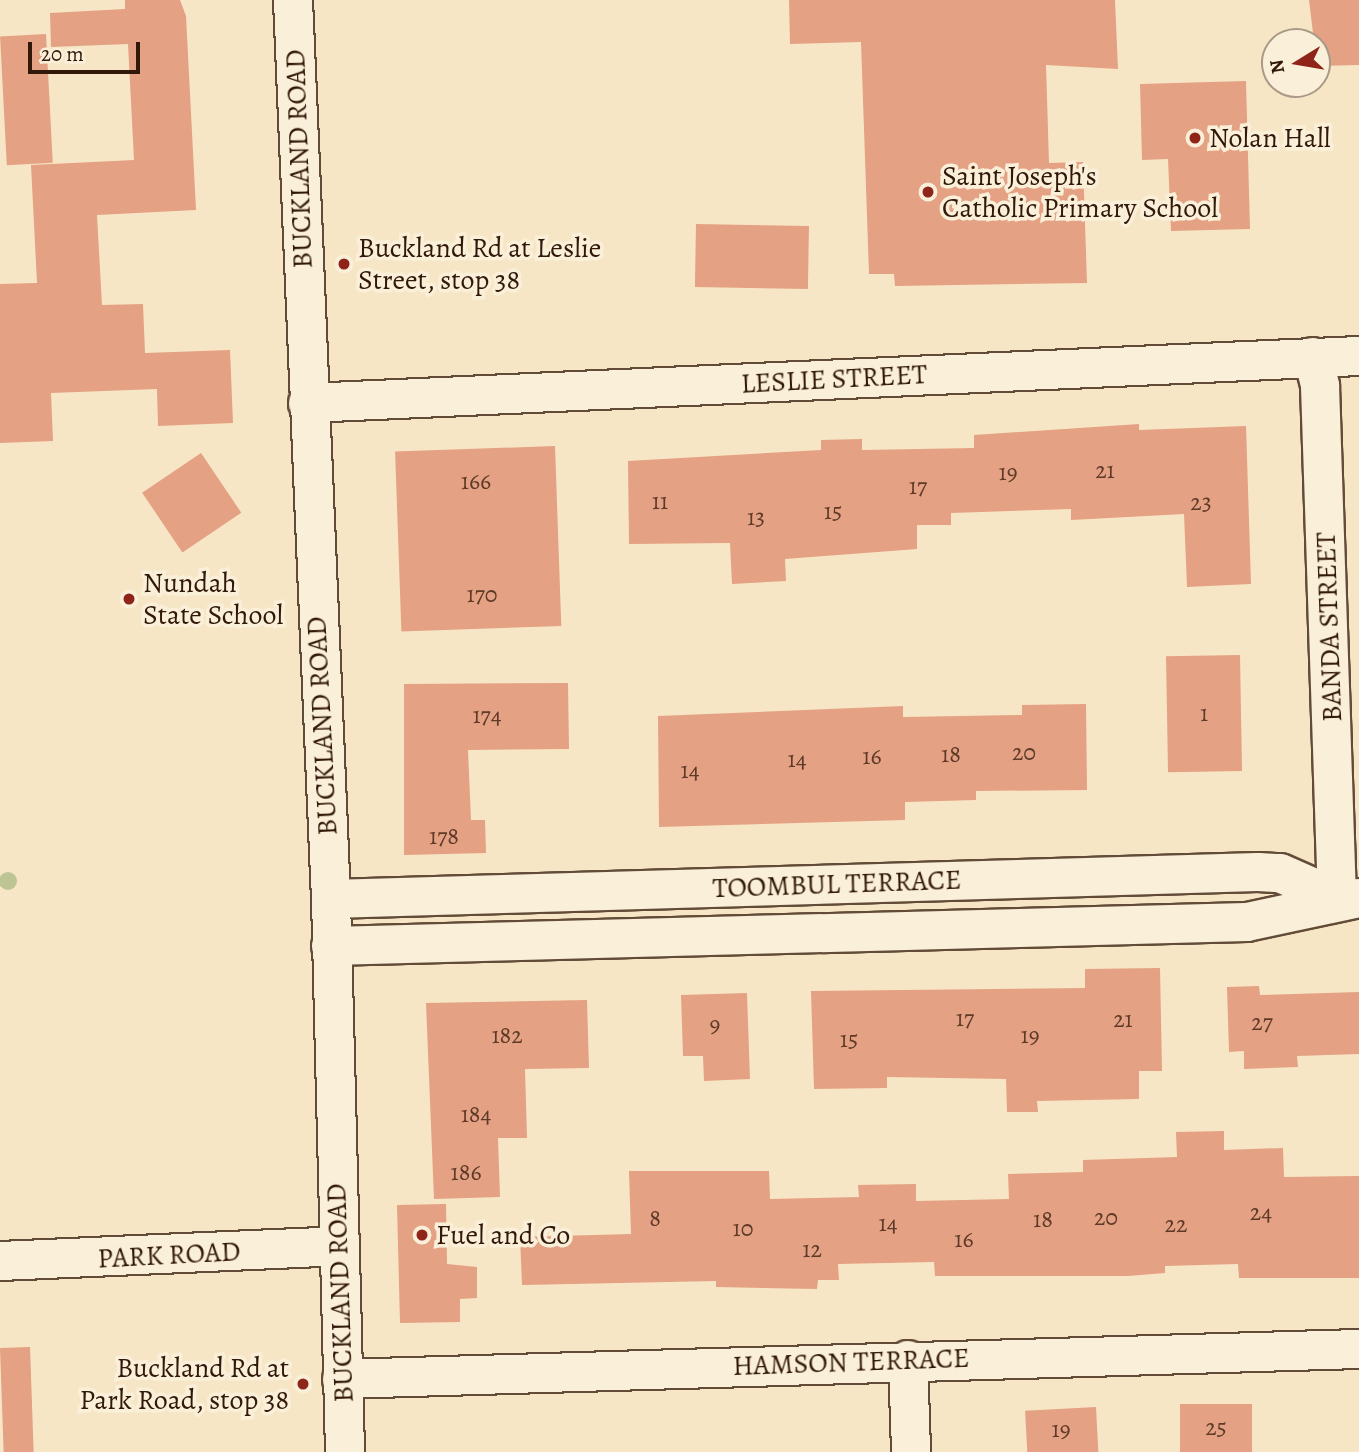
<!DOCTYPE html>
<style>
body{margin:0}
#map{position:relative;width:1359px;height:1452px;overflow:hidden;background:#f7e6c5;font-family:Alegreya,serif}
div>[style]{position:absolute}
.green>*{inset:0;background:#bdc594}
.round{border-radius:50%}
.building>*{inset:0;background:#e4a183;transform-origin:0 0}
.roads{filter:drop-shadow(2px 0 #624c38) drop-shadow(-2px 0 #624c38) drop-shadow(0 2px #624c38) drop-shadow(0 -2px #624c38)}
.street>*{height:38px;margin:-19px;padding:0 19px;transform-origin:19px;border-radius:19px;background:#faefd9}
.secondary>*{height:38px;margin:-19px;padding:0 19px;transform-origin:19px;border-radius:19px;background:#faefd9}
.dots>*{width:19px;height:19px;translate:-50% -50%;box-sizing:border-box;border:4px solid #faefd9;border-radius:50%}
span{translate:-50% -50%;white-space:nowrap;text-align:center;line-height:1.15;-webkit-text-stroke:7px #faefd9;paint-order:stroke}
.number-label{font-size:24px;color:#5e3a28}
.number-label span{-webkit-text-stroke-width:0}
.poi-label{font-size:28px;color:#311809}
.left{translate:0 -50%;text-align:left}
.right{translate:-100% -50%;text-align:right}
.street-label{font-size:28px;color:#311809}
.north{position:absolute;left:1261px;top:28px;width:70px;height:70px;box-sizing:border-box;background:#faefd9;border:2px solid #aa9986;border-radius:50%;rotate:259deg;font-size:19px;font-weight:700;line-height:28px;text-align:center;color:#311809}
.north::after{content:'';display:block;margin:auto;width:24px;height:32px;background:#8f2418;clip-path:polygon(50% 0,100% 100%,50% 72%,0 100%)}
.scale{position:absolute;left:28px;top:42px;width:112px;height:32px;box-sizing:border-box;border:4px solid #311809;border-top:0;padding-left:9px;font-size:21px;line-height:24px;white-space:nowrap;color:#311809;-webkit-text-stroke:5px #faefd9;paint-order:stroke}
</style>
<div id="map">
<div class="green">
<i class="round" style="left:-1px;top:872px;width:18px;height:18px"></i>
</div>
<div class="building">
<i style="clip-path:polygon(125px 0,180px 0,186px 16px,196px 210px,97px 215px,102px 305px,143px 304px,145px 353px,230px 350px,233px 423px,158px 426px,157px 389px,51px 393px,53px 441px,0 443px,0 284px,37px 283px,31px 165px,134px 160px,128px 44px,51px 47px,50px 13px,125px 9px)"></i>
<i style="clip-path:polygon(789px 0,1115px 0,1118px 69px,1046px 65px,1049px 163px,1083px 162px,1087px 283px,895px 286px,894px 274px,869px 274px,861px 42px,790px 44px)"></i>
<i style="clip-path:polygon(1309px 0,1359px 0,1359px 65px,1317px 66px)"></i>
<i style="left:46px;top:34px;width:129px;height:46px;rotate:87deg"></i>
<i style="clip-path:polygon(1246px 81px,1250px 229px,1171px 231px,1168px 159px,1142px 160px,1140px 84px)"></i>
<i style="left:696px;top:224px;width:113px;height:63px;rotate:1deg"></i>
<i style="clip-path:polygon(1139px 424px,1139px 430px,1246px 426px,1251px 584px,1187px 587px,1184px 514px,1071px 520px,1071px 509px,951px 513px,951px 525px,917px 525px,917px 549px,785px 559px,786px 581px,732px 584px,730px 543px,629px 544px,628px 461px,821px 450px,821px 440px,862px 439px,862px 450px,974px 448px,974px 435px)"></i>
<i style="left:555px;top:446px;width:180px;height:160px;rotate:88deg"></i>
<i style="left:201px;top:453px;width:72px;height:71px;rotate:56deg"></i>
<i style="left:1240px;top:655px;width:116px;height:74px;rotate:89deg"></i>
<i style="clip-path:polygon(568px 683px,569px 749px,468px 750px,471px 820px,485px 820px,486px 853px,404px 855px,404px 684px)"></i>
<i style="clip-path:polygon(1086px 704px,1087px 790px,976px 791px,976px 800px,905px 802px,905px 820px,659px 827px,658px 716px,903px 706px,903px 717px,1022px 715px,1022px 705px)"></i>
<i style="clip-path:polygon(1160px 968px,1162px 1071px,1139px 1071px,1139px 1099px,1037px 1101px,1038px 1112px,1007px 1112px,1006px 1079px,887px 1077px,887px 1088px,814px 1089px,811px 991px,1085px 988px,1085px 969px)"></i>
<i style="clip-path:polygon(1259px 986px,1260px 995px,1359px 992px,1359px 1054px,1297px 1056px,1298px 1067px,1244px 1069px,1244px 1051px,1229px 1052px,1227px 987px)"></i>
<i style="clip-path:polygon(747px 993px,750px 1079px,704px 1081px,703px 1056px,683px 1056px,681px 995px)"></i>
<i style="clip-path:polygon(587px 1000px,589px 1068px,525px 1069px,527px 1138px,498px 1138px,500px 1197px,434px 1199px,426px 1003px)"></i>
<i style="clip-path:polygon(1224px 1131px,1224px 1150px,1283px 1148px,1284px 1177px,1359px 1176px,1359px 1278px,1239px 1278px,1238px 1264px,1165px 1266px,1165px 1273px,1128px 1276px,935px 1276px,934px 1262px,838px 1264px,839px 1280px,818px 1280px,817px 1289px,716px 1287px,716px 1281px,522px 1285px,520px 1237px,631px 1234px,629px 1171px,769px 1171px,770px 1199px,859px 1197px,858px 1185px,916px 1184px,916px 1201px,1009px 1199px,1008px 1174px,1083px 1172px,1083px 1160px,1177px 1157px,1176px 1132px)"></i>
<i style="clip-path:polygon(446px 1204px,447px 1264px,477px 1267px,477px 1298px,460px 1299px,460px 1322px,400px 1323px,397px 1205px)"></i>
<i style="left:30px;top:1347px;width:105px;height:30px;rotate:88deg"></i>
<i style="left:1252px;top:1404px;width:48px;height:72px;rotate:90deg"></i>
<i style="left:1096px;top:1407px;width:45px;height:71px;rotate:87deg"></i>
</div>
<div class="roads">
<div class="street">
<i style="left:1313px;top:357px;width:30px;rotate:76deg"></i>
<i style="left:1320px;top:386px;width:512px;rotate:88.1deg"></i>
<i style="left:308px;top:403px;width:1052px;rotate:-2.56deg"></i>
<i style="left:331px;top:899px;width:927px;rotate:-1.67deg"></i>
<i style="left:1258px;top:872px;width:22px;rotate:3deg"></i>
<i style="left:1280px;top:873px;width:62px;rotate:23.7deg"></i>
<i style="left:331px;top:946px;width:916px;rotate:-1.5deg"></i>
<i style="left:1247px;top:922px;width:115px;rotate:-12.1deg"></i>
<i style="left:0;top:1261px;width:339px;rotate:-2.5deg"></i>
<i style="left:908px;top:1360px;width:92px;rotate:88.1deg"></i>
<i style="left:342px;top:1379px;width:1017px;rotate:-1.69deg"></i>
</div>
<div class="secondary">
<i style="left:293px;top:0;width:900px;rotate:87.58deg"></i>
<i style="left:331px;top:899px;width:553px;rotate:88.55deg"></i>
</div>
</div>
<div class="dots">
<i style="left:1195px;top:138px;background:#8f2418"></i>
<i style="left:928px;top:192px;background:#8f2418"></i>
<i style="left:344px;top:264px;background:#8f2418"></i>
<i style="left:129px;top:599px;background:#8f2418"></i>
<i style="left:422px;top:1235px;background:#8f2418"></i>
<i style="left:303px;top:1384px;background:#8f2418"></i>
</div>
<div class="number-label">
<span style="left:1105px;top:471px">21</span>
<span style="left:1008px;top:473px">19</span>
<span style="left:476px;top:482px">166</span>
<span style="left:918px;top:487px">17</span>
<span style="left:660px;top:502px">11</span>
<span style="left:1201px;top:503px">23</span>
<span style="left:833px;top:512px">15</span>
<span style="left:756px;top:518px">13</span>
<span style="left:482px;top:595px">170</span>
<span style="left:1204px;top:714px">1</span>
<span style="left:487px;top:716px">174</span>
<span style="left:1024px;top:753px">20</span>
<span style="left:951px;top:755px">18</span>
<span style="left:872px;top:757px">16</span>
<span style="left:797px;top:760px">14</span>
<span style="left:690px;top:771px">14</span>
<span style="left:444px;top:837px">178</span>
<span style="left:965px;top:1019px">17</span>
<span style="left:1123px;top:1020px">21</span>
<span style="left:1262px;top:1023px">27</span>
<span style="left:715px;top:1025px">9</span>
<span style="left:507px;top:1036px">182</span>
<span style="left:1030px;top:1036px">19</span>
<span style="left:849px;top:1040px">15</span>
<span style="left:476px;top:1115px">184</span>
<span style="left:466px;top:1173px">186</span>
<span style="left:1261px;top:1213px">24</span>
<span style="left:1106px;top:1218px">20</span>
<span style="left:655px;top:1219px">8</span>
<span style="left:1043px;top:1220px">18</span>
<span style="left:888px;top:1224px">14</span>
<span style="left:1176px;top:1225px">22</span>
<span style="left:743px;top:1229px">10</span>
<span style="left:964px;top:1240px">16</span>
<span style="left:812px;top:1250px">12</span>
<span style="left:1216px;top:1428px">25</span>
<span style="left:1061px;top:1430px">19</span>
</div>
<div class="poi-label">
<span class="left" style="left:1209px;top:138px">Nolan Hall</span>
<span class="left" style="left:942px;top:192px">Saint Joseph's<br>Catholic Primary School</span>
<span class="left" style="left:358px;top:264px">Buckland Rd at Leslie<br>Street, stop 38</span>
<span class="left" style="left:143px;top:599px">Nundah<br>State School</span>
<span class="left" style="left:436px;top:1235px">Fuel and Co</span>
<span class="right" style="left:289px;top:1384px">Buckland Rd at<br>Park Road, stop 38</span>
</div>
<div class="street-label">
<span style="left:299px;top:159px;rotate:-92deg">BUCKLAND ROAD</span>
<span style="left:834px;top:379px;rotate:-3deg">LESLIE STREET</span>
<span style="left:1329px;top:627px;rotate:-92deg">BANDA STREET</span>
<span style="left:322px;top:726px;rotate:-93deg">BUCKLAND ROAD</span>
<span style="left:837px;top:884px;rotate:-2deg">TOOMBUL TERRACE</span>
<span style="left:169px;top:1255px;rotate:-3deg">PARK ROAD</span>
<span style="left:340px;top:1293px;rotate:-92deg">BUCKLAND ROAD</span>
<span style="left:851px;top:1362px;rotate:-2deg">HAMSON TERRACE</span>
</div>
<div class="north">N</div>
<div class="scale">20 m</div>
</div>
